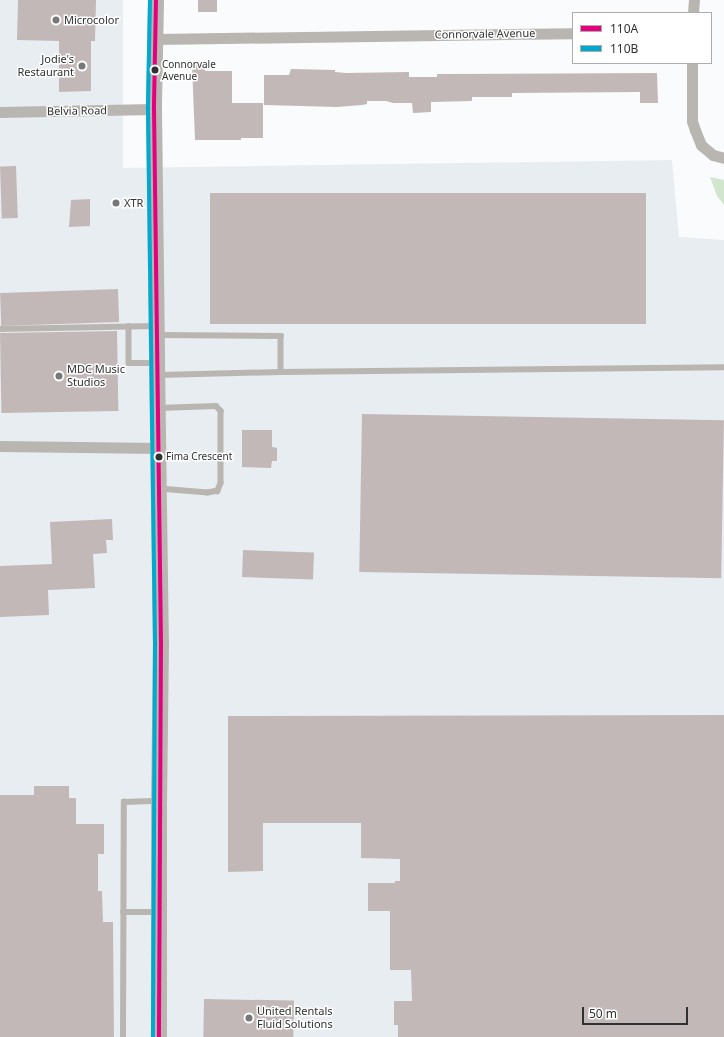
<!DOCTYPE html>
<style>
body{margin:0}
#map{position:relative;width:724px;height:1037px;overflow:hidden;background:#fafbfd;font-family:"Noto Sans",sans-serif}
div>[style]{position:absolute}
.built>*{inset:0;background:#e8edf2}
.green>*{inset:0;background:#d2e6ce}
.building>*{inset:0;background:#c3b8b8;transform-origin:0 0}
.lane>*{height:5.5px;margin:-2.75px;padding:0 2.75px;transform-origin:2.75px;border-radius:2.75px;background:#b9b6b2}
.street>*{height:11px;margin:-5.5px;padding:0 5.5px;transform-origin:5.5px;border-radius:5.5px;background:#b9b6b2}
.secondary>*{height:16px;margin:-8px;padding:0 8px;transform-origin:8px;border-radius:8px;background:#b9b5b1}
.bus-1>*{height:4px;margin:-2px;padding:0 2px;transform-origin:2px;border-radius:2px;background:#e5007d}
.bus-2>*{height:4px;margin:-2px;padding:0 2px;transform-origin:2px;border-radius:2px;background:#00a9ce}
.dots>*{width:11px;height:11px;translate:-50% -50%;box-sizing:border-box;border:2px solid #fff;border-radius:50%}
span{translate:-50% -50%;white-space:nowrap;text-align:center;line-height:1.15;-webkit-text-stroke:3px #fff;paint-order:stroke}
.bus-label{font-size:10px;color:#303132}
.left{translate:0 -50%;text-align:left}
.poi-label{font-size:11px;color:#303132}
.right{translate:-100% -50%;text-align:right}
.street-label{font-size:11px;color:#303132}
.legend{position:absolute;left:572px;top:12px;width:140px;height:52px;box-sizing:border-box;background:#fff;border:1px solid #acadad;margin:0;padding:5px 7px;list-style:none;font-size:12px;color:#303132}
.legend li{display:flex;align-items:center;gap:8px;height:20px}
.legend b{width:20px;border:1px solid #acadad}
.scale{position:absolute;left:582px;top:1007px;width:106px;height:18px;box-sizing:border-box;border:2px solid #303132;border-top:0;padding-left:5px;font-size:12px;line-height:14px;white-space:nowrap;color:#303132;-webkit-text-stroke:3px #fff;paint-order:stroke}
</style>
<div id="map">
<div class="built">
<i style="clip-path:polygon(0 0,123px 0,123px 168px,672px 160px,679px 237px,724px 240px,724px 1037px,0 1037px)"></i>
</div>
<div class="green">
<i style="clip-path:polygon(710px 177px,724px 180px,724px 205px,717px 196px)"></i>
</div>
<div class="building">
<i style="clip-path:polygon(18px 0,96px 0,95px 41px,91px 41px,91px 91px,59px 92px,59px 41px,17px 40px)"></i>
<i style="left:198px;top:0;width:19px;height:12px"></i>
<i style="clip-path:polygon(192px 65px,205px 65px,205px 71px,232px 71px,232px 103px,263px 103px,263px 138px,241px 138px,241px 140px,195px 140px)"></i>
<i style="clip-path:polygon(291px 69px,335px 70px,335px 72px,346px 73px,409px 72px,409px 77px,437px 77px,437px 74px,657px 73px,658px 103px,640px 103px,640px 92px,512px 93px,512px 97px,472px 97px,472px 101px,431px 102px,431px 112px,413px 113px,412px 103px,393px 103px,386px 101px,367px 101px,367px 104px,362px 105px,337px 107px,264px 105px,264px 75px,289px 75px)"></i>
<i style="left:16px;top:166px;width:52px;height:16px;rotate:88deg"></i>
<i style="left:646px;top:193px;width:131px;height:436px;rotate:90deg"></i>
<i style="clip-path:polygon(90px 199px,90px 226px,69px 227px,71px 200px)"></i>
<i style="left:118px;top:289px;width:33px;height:118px;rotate:88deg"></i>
<i style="left:117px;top:331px;width:80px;height:117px;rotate:89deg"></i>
<i style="left:362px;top:414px;width:362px;height:158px;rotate:1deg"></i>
<i style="clip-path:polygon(242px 430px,272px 430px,272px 447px,277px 448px,277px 461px,272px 461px,271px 468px,242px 467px)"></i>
<i style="clip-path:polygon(112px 519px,113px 540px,106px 540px,107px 553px,93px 554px,95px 588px,48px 590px,49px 615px,0 617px,0 566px,52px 564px,50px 522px)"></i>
<i style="left:243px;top:550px;width:71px;height:27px;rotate:2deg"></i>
<i style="clip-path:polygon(724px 715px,724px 1037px,398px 1037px,398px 1025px,394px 1025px,394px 1001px,412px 1001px,411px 970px,390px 970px,390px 911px,368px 911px,368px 883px,395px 883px,395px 881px,400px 881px,400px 859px,361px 858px,361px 823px,263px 823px,263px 871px,228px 872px,228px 716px)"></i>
<i style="clip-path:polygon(34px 786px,69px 786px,69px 798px,76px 798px,76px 824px,104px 824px,104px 854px,98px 854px,98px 891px,102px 891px,103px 922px,113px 922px,114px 1037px,0 1037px,0 795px,34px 795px)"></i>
<i style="left:204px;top:999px;width:90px;height:38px;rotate:1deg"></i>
</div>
<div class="lane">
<i style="left:129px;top:326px;width:37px;rotate:90deg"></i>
<i style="left:129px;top:363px;width:27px"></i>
<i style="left:0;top:329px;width:156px;rotate:-1.1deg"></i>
<i style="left:159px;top:335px;width:122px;rotate:0.5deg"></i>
<i style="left:281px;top:336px;width:36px;rotate:90deg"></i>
<i style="left:281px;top:372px;width:443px;rotate:-0.6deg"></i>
<i style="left:159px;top:375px;width:122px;rotate:-1.4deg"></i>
<i style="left:158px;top:408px;width:58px;rotate:-2deg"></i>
<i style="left:216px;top:406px;width:7px;rotate:45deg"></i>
<i style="left:221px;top:411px;width:72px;rotate:90deg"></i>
<i style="left:221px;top:483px;width:9px;rotate:111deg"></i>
<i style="left:218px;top:491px;width:10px;rotate:169deg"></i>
<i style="left:208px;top:493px;width:48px;rotate:-175.2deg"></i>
<i style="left:123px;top:912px;width:34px"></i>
<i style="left:123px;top:1037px;width:235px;rotate:-89.8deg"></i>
<i style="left:124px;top:802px;width:34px;rotate:-2deg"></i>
</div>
<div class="street">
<i style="left:693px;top:13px;width:13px;rotate:-86deg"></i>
<i style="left:156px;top:39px;width:417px;rotate:-0.8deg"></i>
<i style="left:692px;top:63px;width:58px;rotate:90deg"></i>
<i style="left:692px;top:121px;width:9px;rotate:72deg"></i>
<i style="left:695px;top:130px;width:16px;rotate:68deg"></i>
<i style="left:701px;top:145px;width:16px;rotate:40deg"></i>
<i style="left:713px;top:155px;width:11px;rotate:15deg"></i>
<i style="left:0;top:112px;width:154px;rotate:-1.1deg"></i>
<i style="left:0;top:446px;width:158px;rotate:0.7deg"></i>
</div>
<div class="secondary">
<i style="left:156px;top:0;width:109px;rotate:91.1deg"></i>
<i style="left:154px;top:109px;width:254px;rotate:89.3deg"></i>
<i style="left:157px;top:363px;width:279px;rotate:89.2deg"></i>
<i style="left:161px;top:642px;width:159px;rotate:90.7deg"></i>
<i style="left:159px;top:801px;width:236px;rotate:90deg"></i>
</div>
<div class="bus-1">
<i style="left:156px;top:0;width:109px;rotate:91.1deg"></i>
<i style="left:154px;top:109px;width:533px;rotate:89.25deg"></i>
<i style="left:161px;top:642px;width:395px;rotate:90.3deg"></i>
</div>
<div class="bus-2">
<i style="left:150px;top:0;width:109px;rotate:91.1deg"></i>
<i style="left:148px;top:109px;width:533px;rotate:89.25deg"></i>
<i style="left:155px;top:642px;width:395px;rotate:90.3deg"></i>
</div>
<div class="dots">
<i style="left:56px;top:20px;background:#777879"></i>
<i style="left:82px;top:66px;background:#777879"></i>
<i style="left:155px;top:70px;background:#303132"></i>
<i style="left:116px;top:203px;background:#777879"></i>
<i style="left:59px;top:376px;background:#777879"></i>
<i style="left:159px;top:457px;background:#303132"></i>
<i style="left:249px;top:1018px;background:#777879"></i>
</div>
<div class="bus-label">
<span class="left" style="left:162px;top:70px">Connorvale<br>Avenue</span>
<span class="left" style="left:166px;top:457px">Fima Crescent</span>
</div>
<div class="poi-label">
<span class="left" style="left:64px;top:20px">Microcolor</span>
<span class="right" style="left:74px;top:66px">Jodie's<br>Restaurant</span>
<span class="left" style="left:124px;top:203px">XTR</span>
<span class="left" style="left:67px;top:376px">MDC Music<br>Studios</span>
<span class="left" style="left:257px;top:1018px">United Rentals<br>Fluid Solutions</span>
</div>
<div class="street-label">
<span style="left:485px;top:34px;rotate:-1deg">Connorvale Avenue</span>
<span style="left:77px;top:111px;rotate:-1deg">Belvia Road</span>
</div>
<ul class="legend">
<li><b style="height:5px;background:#e5007d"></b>110A</li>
<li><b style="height:5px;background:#00a9ce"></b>110B</li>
</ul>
<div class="scale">50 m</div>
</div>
